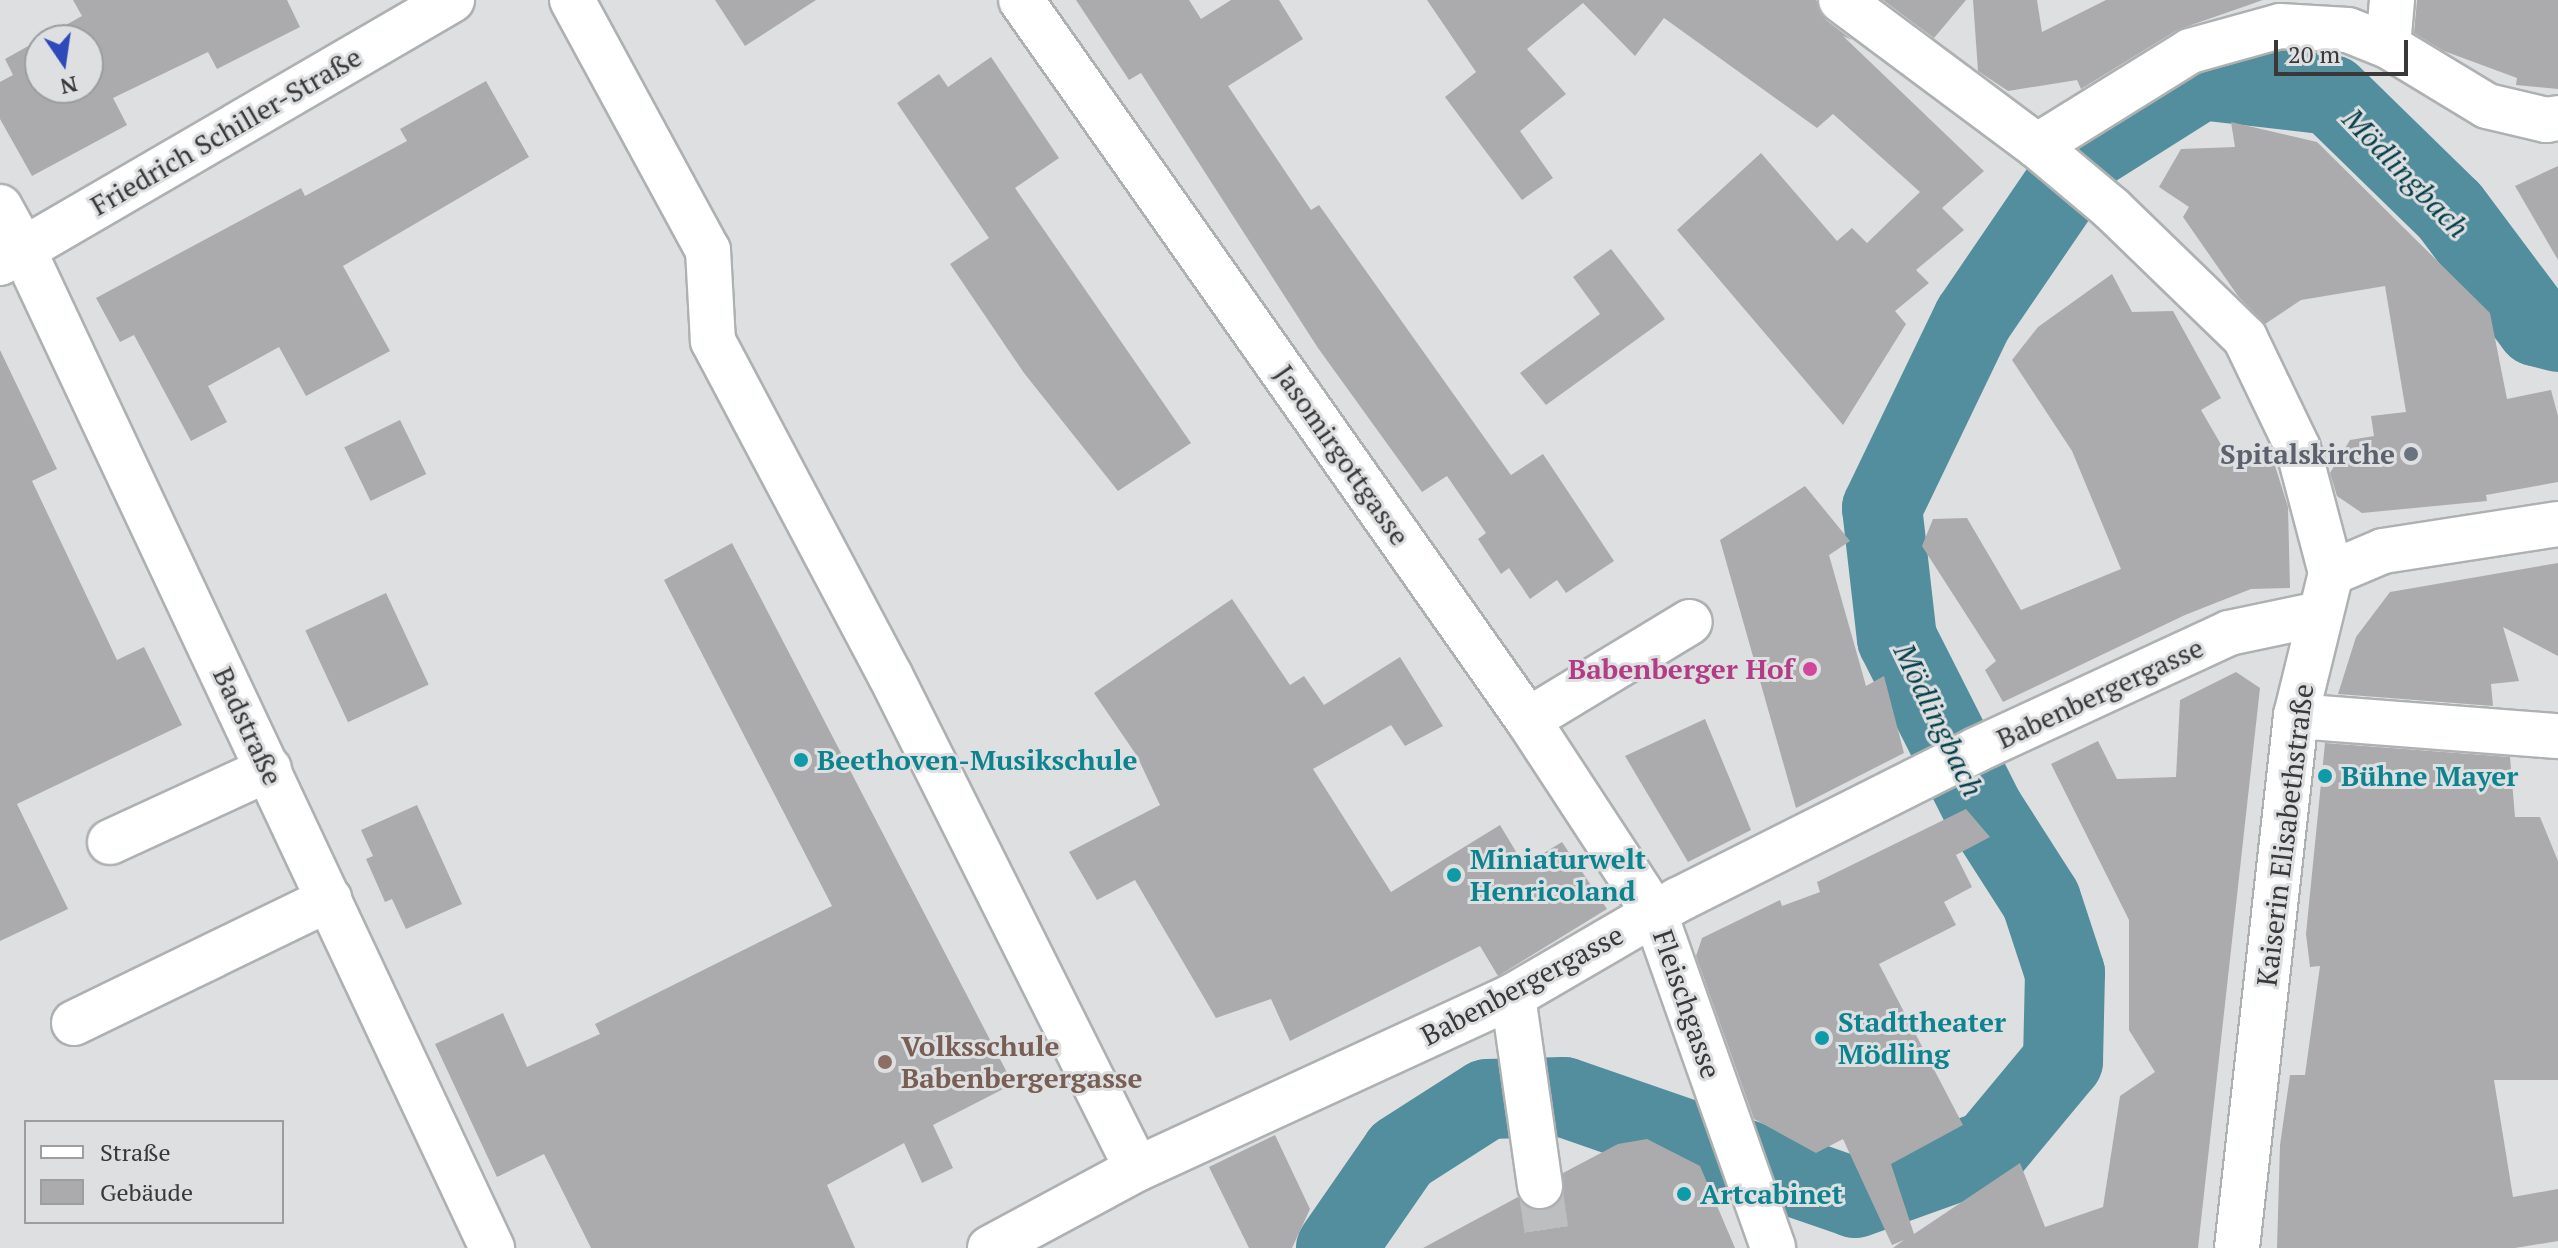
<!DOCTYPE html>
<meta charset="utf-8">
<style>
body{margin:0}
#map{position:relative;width:2558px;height:1248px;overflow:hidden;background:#dddfe1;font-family:"PT Serif",serif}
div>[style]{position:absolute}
.river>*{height:80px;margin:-40px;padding:0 40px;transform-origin:40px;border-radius:40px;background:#528e9d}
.building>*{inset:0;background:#ababad;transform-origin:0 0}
.minor-tunnel>*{height:44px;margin-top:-22px;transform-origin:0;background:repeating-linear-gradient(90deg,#bcbec0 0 44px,transparent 0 66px)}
.roads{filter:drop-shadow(2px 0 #aeb1b2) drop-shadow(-2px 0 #aeb1b2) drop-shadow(0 2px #aeb1b2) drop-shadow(0 -2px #aeb1b2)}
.minor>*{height:44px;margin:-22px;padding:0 22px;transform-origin:22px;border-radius:22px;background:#fff}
.major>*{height:44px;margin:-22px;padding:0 22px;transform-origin:22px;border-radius:22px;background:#fff}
.dots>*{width:22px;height:22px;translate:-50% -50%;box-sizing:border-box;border:4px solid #dddfe1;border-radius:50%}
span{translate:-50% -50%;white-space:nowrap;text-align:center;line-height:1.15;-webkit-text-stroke:6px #dddfe1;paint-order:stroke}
.street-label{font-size:28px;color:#39393a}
.worship-label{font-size:28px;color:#5b616d;font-weight:700}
.right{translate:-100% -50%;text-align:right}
.hotel-label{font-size:28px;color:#b23c85;font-weight:700}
.culture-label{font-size:28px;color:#0d838f;font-weight:700}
.left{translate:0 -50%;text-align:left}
.education-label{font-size:28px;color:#785e54;font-weight:700}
.water-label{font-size:30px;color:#053f4a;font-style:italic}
.legend{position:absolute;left:24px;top:1120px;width:260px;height:104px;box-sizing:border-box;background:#dddfe1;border:2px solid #9b9d9e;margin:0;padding:10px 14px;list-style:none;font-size:24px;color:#39393a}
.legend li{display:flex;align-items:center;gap:16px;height:40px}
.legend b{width:40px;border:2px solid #9b9d9e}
.north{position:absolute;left:24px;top:24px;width:80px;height:80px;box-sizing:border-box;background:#dddfe1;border:2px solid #9b9d9e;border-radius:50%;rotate:167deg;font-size:22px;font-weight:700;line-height:32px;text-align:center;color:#39393a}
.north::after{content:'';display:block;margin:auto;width:28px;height:36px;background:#2e49b9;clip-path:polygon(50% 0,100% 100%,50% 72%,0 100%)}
.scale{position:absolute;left:2274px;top:40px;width:134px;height:36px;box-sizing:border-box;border:4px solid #39393a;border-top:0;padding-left:10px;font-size:24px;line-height:28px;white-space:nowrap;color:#39393a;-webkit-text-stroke:6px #dddfe1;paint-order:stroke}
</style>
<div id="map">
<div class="river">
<i style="left:1336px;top:1248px;width:114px;rotate:-55.3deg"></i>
<i style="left:1401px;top:1154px;width:102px;rotate:-32.6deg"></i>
<i style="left:1487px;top:1099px;width:77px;rotate:-1.5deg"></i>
<i style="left:1564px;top:1097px;width:308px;rotate:19.1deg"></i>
<i style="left:1855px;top:1198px;width:142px;rotate:-19.7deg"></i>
<i style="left:1989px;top:1150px;width:116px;rotate:-50.3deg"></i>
<i style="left:2063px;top:1061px;width:88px;rotate:-88.7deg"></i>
<i style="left:2065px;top:973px;width:77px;rotate:-108.2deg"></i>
<i style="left:2041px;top:900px;width:106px;rotate:-122.6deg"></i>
<i style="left:1984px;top:811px;width:193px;rotate:-116.8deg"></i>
<i style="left:1897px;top:639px;width:132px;rotate:-96.5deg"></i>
<i style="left:1882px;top:508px;width:210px;rotate:-64.3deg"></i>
<i style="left:1973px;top:319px;width:202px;rotate:-55.7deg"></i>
<i style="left:2087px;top:152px;width:135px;rotate:-32.3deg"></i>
<i style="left:2201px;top:80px;width:131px;rotate:6.6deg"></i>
<i style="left:2331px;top:95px;width:166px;rotate:44.3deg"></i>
<i style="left:2450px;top:211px;width:144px;rotate:53.2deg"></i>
<i style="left:2536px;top:326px;width:23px;rotate:15deg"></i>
</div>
<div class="building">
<i style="clip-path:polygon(evenodd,73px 0,287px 0,300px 27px,217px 69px,208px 52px,113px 98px,127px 125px,32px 176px,0 119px,0 82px,13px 75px,5px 59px,82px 16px,73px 0,40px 40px,88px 40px,88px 88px,40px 88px,40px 40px)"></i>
<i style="clip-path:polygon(715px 0,816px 0,745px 46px)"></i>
<i style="clip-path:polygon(1076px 0,1189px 0,1201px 19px,1231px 0,1279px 0,1303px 39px,1228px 86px,1311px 210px,1319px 205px,1511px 475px,1543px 454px,1614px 561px,1566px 593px,1557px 580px,1530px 599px,1509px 568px,1501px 574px,1478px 539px,1486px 533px,1447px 476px,1422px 492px,1318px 348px,1141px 73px,1129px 80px)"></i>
<i style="clip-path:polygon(1427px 0,1816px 0,1826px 20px,1852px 40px,1843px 36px,1984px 171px,1942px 208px,1964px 230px,1916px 270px,1929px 283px,1895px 311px,1906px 324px,1843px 425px,1677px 230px,1761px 153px,1837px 241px,1852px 228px,1867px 243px,1920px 192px,1833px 114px,1817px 128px,1664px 18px,1635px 56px,1583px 3px,1527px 49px,1566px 94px,1520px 131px,1553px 178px,1522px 200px,1445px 97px,1476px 72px)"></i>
<i style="clip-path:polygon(1883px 0,1966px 0,1934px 38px)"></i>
<i style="clip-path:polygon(1973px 0,2037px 0,2042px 32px,2106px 0,2263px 0,2177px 30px,2081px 89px,2077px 80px,2008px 91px,1978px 71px)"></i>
<i style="clip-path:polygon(2417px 0,2558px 0,2558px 89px,2516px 85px,2517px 78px,2444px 51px,2414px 33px)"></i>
<i style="clip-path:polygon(991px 57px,1059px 158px,1015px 188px,1191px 443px,1118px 491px,1024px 373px,950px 264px,989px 238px,897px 103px,939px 74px,948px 87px)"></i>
<i style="clip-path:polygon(486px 81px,529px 157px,343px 266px,390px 351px,306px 396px,279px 347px,208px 386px,227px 422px,191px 441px,134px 335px,120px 342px,96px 298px,301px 188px,305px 196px,407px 141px,400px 129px)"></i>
<i style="clip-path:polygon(2231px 122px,2317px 142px,2490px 313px,2507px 399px,2551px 390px,2558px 416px,2558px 482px,2486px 495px,2487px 501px,2362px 513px,2337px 496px,2330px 473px,2350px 440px,2374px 436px,2371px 416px,2406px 412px,2385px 286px,2301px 300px,2265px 324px,2238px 296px,2183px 217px,2189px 207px,2159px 187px,2181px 149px,2235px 147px)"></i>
<i style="clip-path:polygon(2558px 166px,2558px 260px,2515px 186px)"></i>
<i style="clip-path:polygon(1611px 249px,1665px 319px,1546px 405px,1520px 373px,1600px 314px,1573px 277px)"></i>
<i style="clip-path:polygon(2112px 274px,2132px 312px,2173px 311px,2221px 398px,2201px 410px,2234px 467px,2271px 453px,2288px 507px,2290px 588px,2251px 589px,2185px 615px,2003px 702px,1985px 670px,1996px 661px,1922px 546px,1933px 519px,1967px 518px,2021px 610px,2121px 569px,2072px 451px,2012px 360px,2038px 327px)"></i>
<i style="clip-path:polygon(0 350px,57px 469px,32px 481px,117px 660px,144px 647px,182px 725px,17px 804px,68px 909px,0 941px)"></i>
<i style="left:400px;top:420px;width:60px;height:62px;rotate:64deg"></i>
<i style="clip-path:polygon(1805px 486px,1850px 541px,1829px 555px,1866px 686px,1884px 676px,1904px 753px,1796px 808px,1720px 540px)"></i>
<i style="clip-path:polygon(732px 543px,1013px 1084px,933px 1125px,953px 1168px,922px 1183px,904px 1143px,827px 1185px,855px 1248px,591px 1248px,544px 1154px,497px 1177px,435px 1044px,503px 1013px,527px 1067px,600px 1034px,595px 1024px,832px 906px,664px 580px)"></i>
<i style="clip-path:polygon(2558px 563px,2558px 656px,2503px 627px,2519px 681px,2491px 684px,2493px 706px,2338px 694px,2356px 637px,2390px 592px)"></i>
<i style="left:386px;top:593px;width:101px;height:89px;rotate:65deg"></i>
<i style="clip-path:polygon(1232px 599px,1290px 685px,1304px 676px,1324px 705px,1400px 657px,1443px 726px,1405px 746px,1391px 725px,1313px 769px,1391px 892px,1500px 825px,1524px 865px,1562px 842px,1607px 909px,1498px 976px,1480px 946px,1290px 1041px,1271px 999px,1216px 1018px,1135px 880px,1097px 900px,1069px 852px,1160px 805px,1137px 756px,1094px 693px)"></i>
<i style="clip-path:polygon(2236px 672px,2260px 688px,2198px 1248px,1893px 1248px,1904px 1240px,1892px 1245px,1843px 1139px,1816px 1153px,1754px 1119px,1696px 956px,1702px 938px,1780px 900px,1782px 906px,1820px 892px,1817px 882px,1966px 809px,1990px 837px,1956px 855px,1972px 887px,1944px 902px,1956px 925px,1879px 964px,1963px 1125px,1891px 1164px,1914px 1234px,2020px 1163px,2045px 1227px,2103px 1207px,2120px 1096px,2155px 1072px,2129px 1030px,2129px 920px,2051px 764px,2098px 741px,2117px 779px,2176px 777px,2180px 700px)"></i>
<i style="clip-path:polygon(1705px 719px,1751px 830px,1688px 862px,1625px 756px)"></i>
<i style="clip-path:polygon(2325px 743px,2510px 757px,2515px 817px,2540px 817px,2558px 861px,2558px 1080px,2494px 1080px,2513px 1197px,2558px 1189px,2558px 1241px,2515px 1248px,2277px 1248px,2280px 1145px,2290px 1075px,2305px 1075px,2320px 966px,2310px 967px,2306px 934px)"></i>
<i style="clip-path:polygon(417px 805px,462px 904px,406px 929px,392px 899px,385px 902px,366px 859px,373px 856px,361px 830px)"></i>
<i style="clip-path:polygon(1275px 1135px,1310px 1209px,1292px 1248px,1249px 1248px,1209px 1167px)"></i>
<i style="clip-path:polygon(1647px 1139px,1700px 1166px,1735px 1248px,1423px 1248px,1518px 1197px,1531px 1209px,1555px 1206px,1563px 1195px,1563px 1173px,1618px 1144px)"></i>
</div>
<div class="minor-tunnel">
<i style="left:1540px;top:1186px;width:63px;rotate:81.7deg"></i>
</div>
<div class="roads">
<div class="minor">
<i style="left:572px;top:0;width:285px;rotate:61.5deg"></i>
<i style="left:708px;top:250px;width:91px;rotate:86.9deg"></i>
<i style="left:713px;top:341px;width:378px;rotate:62.1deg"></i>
<i style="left:890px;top:675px;width:552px;rotate:63.43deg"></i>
<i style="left:1021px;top:0;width:881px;rotate:54.85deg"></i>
<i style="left:1528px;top:720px;width:232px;rotate:56.8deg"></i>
<i style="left:1655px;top:914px;width:354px;rotate:70.5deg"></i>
<i style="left:1841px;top:0;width:244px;rotate:36.7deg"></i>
<i style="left:2037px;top:146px;width:98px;rotate:40deg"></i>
<i style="left:2112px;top:209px;width:185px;rotate:44.1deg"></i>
<i style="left:2245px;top:338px;width:122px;rotate:64.3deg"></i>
<i style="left:2298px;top:448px;width:129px;rotate:75.2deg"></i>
<i style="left:2331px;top:573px;width:147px;rotate:103.8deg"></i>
<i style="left:2296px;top:716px;width:535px;rotate:96.33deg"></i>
<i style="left:2388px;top:46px;width:46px;rotate:-85deg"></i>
<i style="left:2037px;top:146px;width:180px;rotate:-31.8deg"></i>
<i style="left:2190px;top:51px;width:93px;rotate:-15.5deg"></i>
<i style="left:2280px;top:26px;width:68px;rotate:3.4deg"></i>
<i style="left:2348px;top:30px;width:43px;rotate:21.8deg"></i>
<i style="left:2388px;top:46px;width:116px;rotate:31.2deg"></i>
<i style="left:2487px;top:106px;width:61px;rotate:13.3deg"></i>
<i style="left:2546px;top:120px;width:12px;rotate:-9deg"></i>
<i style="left:0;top:207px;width:48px;rotate:61.3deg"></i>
<i style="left:2331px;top:573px;width:56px;rotate:-22.9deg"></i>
<i style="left:2383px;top:551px;width:177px;rotate:-8.8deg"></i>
<i style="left:2296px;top:716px;width:263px;rotate:4.4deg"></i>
<i style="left:1528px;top:720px;width:189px;rotate:-31.2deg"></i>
<i style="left:110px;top:842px;width:175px;rotate:-24.7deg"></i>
<i style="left:1513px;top:996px;width:192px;rotate:81.9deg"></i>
<i style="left:74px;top:1023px;width:284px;rotate:-25.9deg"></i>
<i style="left:990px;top:1248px;width:167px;rotate:-28.3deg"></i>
<i style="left:1137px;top:1169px;width:414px;rotate:-24.7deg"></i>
<i style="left:1513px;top:996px;width:191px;rotate:-30.2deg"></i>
<i style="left:1678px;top:900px;width:334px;rotate:-26.7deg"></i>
<i style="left:1976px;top:750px;width:279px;rotate:-24.8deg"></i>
<i style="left:2229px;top:633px;width:92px;rotate:-11.9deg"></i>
</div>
<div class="major">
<i style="left:23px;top:249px;width:1104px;rotate:64.85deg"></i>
<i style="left:0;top:263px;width:523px;rotate:-30.19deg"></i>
</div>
</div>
<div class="dots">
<i style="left:2411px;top:454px;background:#6b7280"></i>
<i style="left:1810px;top:669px;background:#d1479c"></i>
<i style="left:801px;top:760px;background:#0f9aa8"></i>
<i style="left:2325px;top:776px;background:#0f9aa8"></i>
<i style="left:1454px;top:875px;background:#0f9aa8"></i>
<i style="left:1822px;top:1038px;background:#0f9aa8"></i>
<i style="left:885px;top:1062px;background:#8d6e63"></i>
<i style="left:1684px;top:1194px;background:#0f9aa8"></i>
</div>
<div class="street-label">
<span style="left:226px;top:131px;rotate:-30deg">Friedrich Schiller-Straße</span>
<span style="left:1342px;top:455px;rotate:55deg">Jasomirgottgasse</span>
<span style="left:2100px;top:693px;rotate:-25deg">Babenbergergasse</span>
<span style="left:248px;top:726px;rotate:65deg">Badstraße</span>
<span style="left:2285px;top:835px;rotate:-83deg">Kaiserin Elisabethstraße</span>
<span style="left:1522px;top:985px;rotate:-28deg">Babenbergergasse</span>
<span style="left:1687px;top:1004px;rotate:71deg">Fleischgasse</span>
</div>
<div class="worship-label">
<span class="right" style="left:2395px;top:454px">Spitalskirche</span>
</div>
<div class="hotel-label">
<span class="right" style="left:1794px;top:669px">Babenberger Hof</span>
</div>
<div class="culture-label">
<span class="left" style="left:817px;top:760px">Beethoven-Musikschule</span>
<span class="left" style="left:2341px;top:776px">Bühne Mayer</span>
<span class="left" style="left:1470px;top:875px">Miniaturwelt<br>Henricoland</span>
<span class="left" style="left:1838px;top:1038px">Stadttheater<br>Mödling</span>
<span class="left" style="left:1700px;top:1194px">Artcabinet</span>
</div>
<div class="education-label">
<span class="left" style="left:901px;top:1062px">Volksschule<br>Babenbergergasse</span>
</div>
<div class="water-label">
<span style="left:2406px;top:173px;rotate:46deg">Mödlingbach</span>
<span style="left:1939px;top:720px;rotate:64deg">Mödlingbach</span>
</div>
<ul class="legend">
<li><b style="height:10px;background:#fff"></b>Straße</li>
<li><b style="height:22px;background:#ababad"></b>Gebäude</li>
</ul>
<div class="north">N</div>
<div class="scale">20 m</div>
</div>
